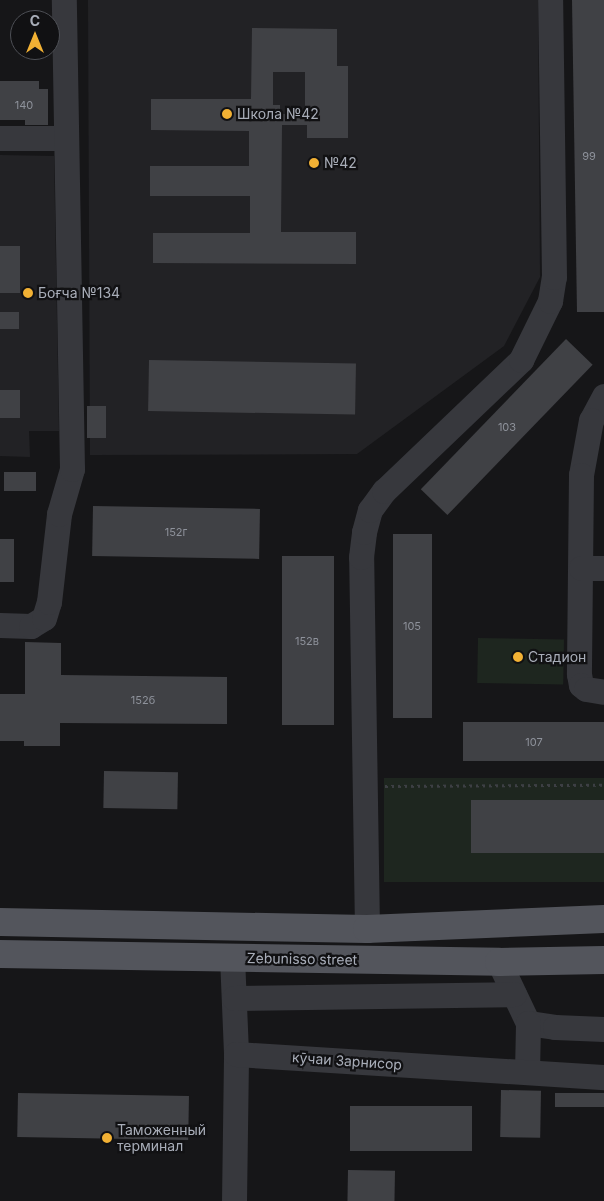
<!DOCTYPE html>
<meta charset="utf-8">
<style>
body{margin:0}
#map{position:relative;width:604px;height:1201px;overflow:hidden;background:#161618;font-family:Inter,sans-serif}
div>[style]{position:absolute}
.built>*{inset:0;background:#222225}
.green>*{inset:0;background:#1e261f;transform-origin:0 0}
.building>*{inset:0;background:#404145;transform-origin:0 0}
.path>*{height:3px;margin-top:-1.5px;transform-origin:0;background:repeating-linear-gradient(90deg,#3d3f44 0 2.5px,transparent 0 6.5px)}
.minor>*{height:25px;margin:-12.5px;padding:0 12.5px;transform-origin:12.5px;border-radius:12.5px;background:#37383d}
.major>*{height:28px;margin:-14px;padding:0 14px;transform-origin:14px;border-radius:14px;background:#53555c}
.dots>*{width:14px;height:14px;translate:-50% -50%;box-sizing:border-box;border:2px solid #111113;border-radius:50%}
span{translate:-50% -50%;white-space:nowrap;text-align:center;line-height:1.15;-webkit-text-stroke:4.5px #111113;paint-order:stroke}
.number-label{font-size:11px;color:#8e929b}
.number-label span{-webkit-text-stroke-width:0}
.poi-label{font-size:14px;color:#a8adb8}
.left{translate:0 -50%;text-align:left}
.street-label{font-size:14px;color:#a8adb8}
.north{position:absolute;left:10px;top:10px;width:50px;height:50px;box-sizing:border-box;background:#111113;border:1px solid #4d4f55;border-radius:50%;rotate:0deg;font-size:14px;font-weight:700;line-height:20px;text-align:center;color:#a8adb8}
.north::after{content:'';display:block;margin:auto;width:18px;height:22px;background:#f2b134;clip-path:polygon(50% 0,100% 100%,50% 72%,0 100%)}
</style>
<div id="map">
<div class="built">
<i style="clip-path:polygon(88px 0,538px 0,540px 277px,504px 346px,357px 454px,90px 455px)"></i>
<i style="clip-path:polygon(0 155px,54px 156px,59px 431px,29px 431px,30px 457px,0 456px)"></i>
</div>
<div class="green">
<i style="left:478px;top:638px;width:86px;height:45px;rotate:1deg"></i>
<i style="left:384px;top:778px;width:220px;height:104px"></i>
</div>
<div class="building">
<i style="clip-path:polygon(572px 0,604px 0,604px 312px,577px 312px)"></i>
<i style="clip-path:polygon(evenodd,252px 28px,337px 29px,337px 66px,348px 66px,348px 138px,307px 138px,307px 125px,282px 125px,281px 232px,356px 232px,356px 264px,153px 263px,153px 233px,250px 233px,250px 196px,150px 196px,150px 166px,249px 166px,249px 131px,151px 130px,151px 99px,251px 99px,252px 28px,273px 72px,305px 72px,305px 114px,280px 114px,280px 105px,273px 105px,273px 72px)"></i>
<i style="clip-path:polygon(0 81px,39px 81px,39px 89px,48px 89px,48px 125px,25px 125px,25px 120px,0 120px)"></i>
<i style="left:0;top:246px;width:20px;height:47px"></i>
<i style="left:0;top:312px;width:19px;height:17px"></i>
<i style="left:566px;top:339px;width:37px;height:209px;rotate:44deg"></i>
<i style="left:149px;top:360px;width:207px;height:51px;rotate:1deg"></i>
<i style="left:0;top:390px;width:20px;height:28px"></i>
<i style="left:87px;top:406px;width:19px;height:32px"></i>
<i style="left:4px;top:472px;width:32px;height:19px"></i>
<i style="left:93px;top:506px;width:167px;height:50px;rotate:1deg"></i>
<i style="left:393px;top:534px;width:39px;height:184px"></i>
<i style="left:0;top:539px;width:14px;height:43px"></i>
<i style="left:282px;top:556px;width:52px;height:169px"></i>
<i style="clip-path:polygon(25px 642px,61px 643px,61px 675px,227px 677px,227px 724px,60px 723px,60px 746px,24px 746px,24px 741px,0 741px,0 694px,25px 694px)"></i>
<i style="left:604px;top:722px;width:39px;height:141px;rotate:90deg"></i>
<i style="left:104px;top:771px;width:74px;height:37px;rotate:1deg"></i>
<i style="left:471px;top:800px;width:133px;height:53px"></i>
<i style="left:501px;top:1090px;width:40px;height:47px;rotate:1deg"></i>
<i style="left:18px;top:1093px;width:171px;height:44px;rotate:1deg"></i>
<i style="left:555px;top:1093px;width:49px;height:14px"></i>
<i style="left:350px;top:1106px;width:122px;height:45px"></i>
<i style="left:348px;top:1170px;width:47px;height:31px;rotate:1deg"></i>
</div>
<div class="path">
<i style="left:385px;top:786px;width:219px;rotate:-0.3deg"></i>
</div>
<div class="minor">
<i style="left:0;top:138px;width:66px"></i>
<i style="left:604px;top:396px;width:27px;rotate:118deg"></i>
<i style="left:591px;top:420px;width:56px;rotate:100.3deg"></i>
<i style="left:581px;top:475px;width:199px;rotate:90.6deg"></i>
<i style="left:579px;top:674px;width:11px;rotate:80deg"></i>
<i style="left:581px;top:685px;width:6px;rotate:39deg"></i>
<i style="left:586px;top:689px;width:18px;rotate:9deg"></i>
<i style="left:581px;top:568px;width:23px"></i>
<i style="left:0;top:625px;width:31px;rotate:2deg"></i>
<i style="left:31px;top:626px;width:15px;rotate:-32deg"></i>
<i style="left:44px;top:618px;width:17px;rotate:-73deg"></i>
<i style="left:49px;top:602px;width:89px;rotate:-83.5deg"></i>
<i style="left:59px;top:514px;width:47px;rotate:-73.9deg"></i>
<i style="left:72px;top:469px;width:469px;rotate:-91deg"></i>
<i style="left:367px;top:929px;width:372px;rotate:-90.9deg"></i>
<i style="left:361px;top:557px;width:25px;rotate:-83deg"></i>
<i style="left:364px;top:532px;width:23px;rotate:-75deg"></i>
<i style="left:370px;top:510px;width:24px;rotate:-54deg"></i>
<i style="left:384px;top:491px;width:190px;rotate:-43.7deg"></i>
<i style="left:521px;top:360px;width:66px;rotate:-63.8deg"></i>
<i style="left:550px;top:301px;width:24px;rotate:-81deg"></i>
<i style="left:554px;top:277px;width:277px;rotate:-90.8deg"></i>
<i style="left:232px;top:957px;width:97px;rotate:87.6deg"></i>
<i style="left:499px;top:962px;width:68px;rotate:64.6deg"></i>
<i style="left:528px;top:1023px;width:27px;rotate:8deg"></i>
<i style="left:555px;top:1027px;width:49px;rotate:2.3deg"></i>
<i style="left:234px;top:998px;width:280px;rotate:-0.8deg"></i>
<i style="left:527px;top:1072px;width:49px;rotate:-88.8deg"></i>
<i style="left:234px;top:1201px;width:147px;rotate:-89.2deg"></i>
<i style="left:236px;top:1054px;width:369px;rotate:3.6deg"></i>
</div>
<div class="major">
<i style="left:0;top:922px;width:367px;rotate:1.1deg"></i>
<i style="left:367px;top:929px;width:237px;rotate:-2.4deg"></i>
<i style="left:0;top:954px;width:499px;rotate:0.9deg"></i>
<i style="left:499px;top:962px;width:105px;rotate:-1.1deg"></i>
</div>
<div class="dots">
<i style="left:227px;top:114px;background:#f2b134"></i>
<i style="left:314px;top:163px;background:#f2b134"></i>
<i style="left:28px;top:293px;background:#f2b134"></i>
<i style="left:518px;top:657px;background:#f2b134"></i>
<i style="left:107px;top:1138px;background:#f2b134"></i>
</div>
<div class="number-label">
<span style="left:24px;top:105px">140</span>
<span style="left:589px;top:156px">99</span>
<span style="left:507px;top:427px">103</span>
<span style="left:176px;top:532px">152г</span>
<span style="left:412px;top:626px">105</span>
<span style="left:307px;top:641px">152в</span>
<span style="left:143px;top:700px">152б</span>
<span style="left:534px;top:742px">107</span>
</div>
<div class="poi-label">
<span class="left" style="left:237px;top:114px">Школа №42</span>
<span class="left" style="left:324px;top:163px">№42</span>
<span class="left" style="left:38px;top:293px">Боғча №134</span>
<span class="left" style="left:528px;top:657px">Стадион</span>
<span class="left" style="left:117px;top:1138px">Таможенный<br>терминал</span>
</div>
<div class="street-label">
<span style="left:302px;top:959px;rotate:1deg">Zebunisso street</span>
<span style="left:347px;top:1061px;rotate:4deg">кӯчаи Зарнисор</span>
</div>
<div class="north">С</div>
</div>
